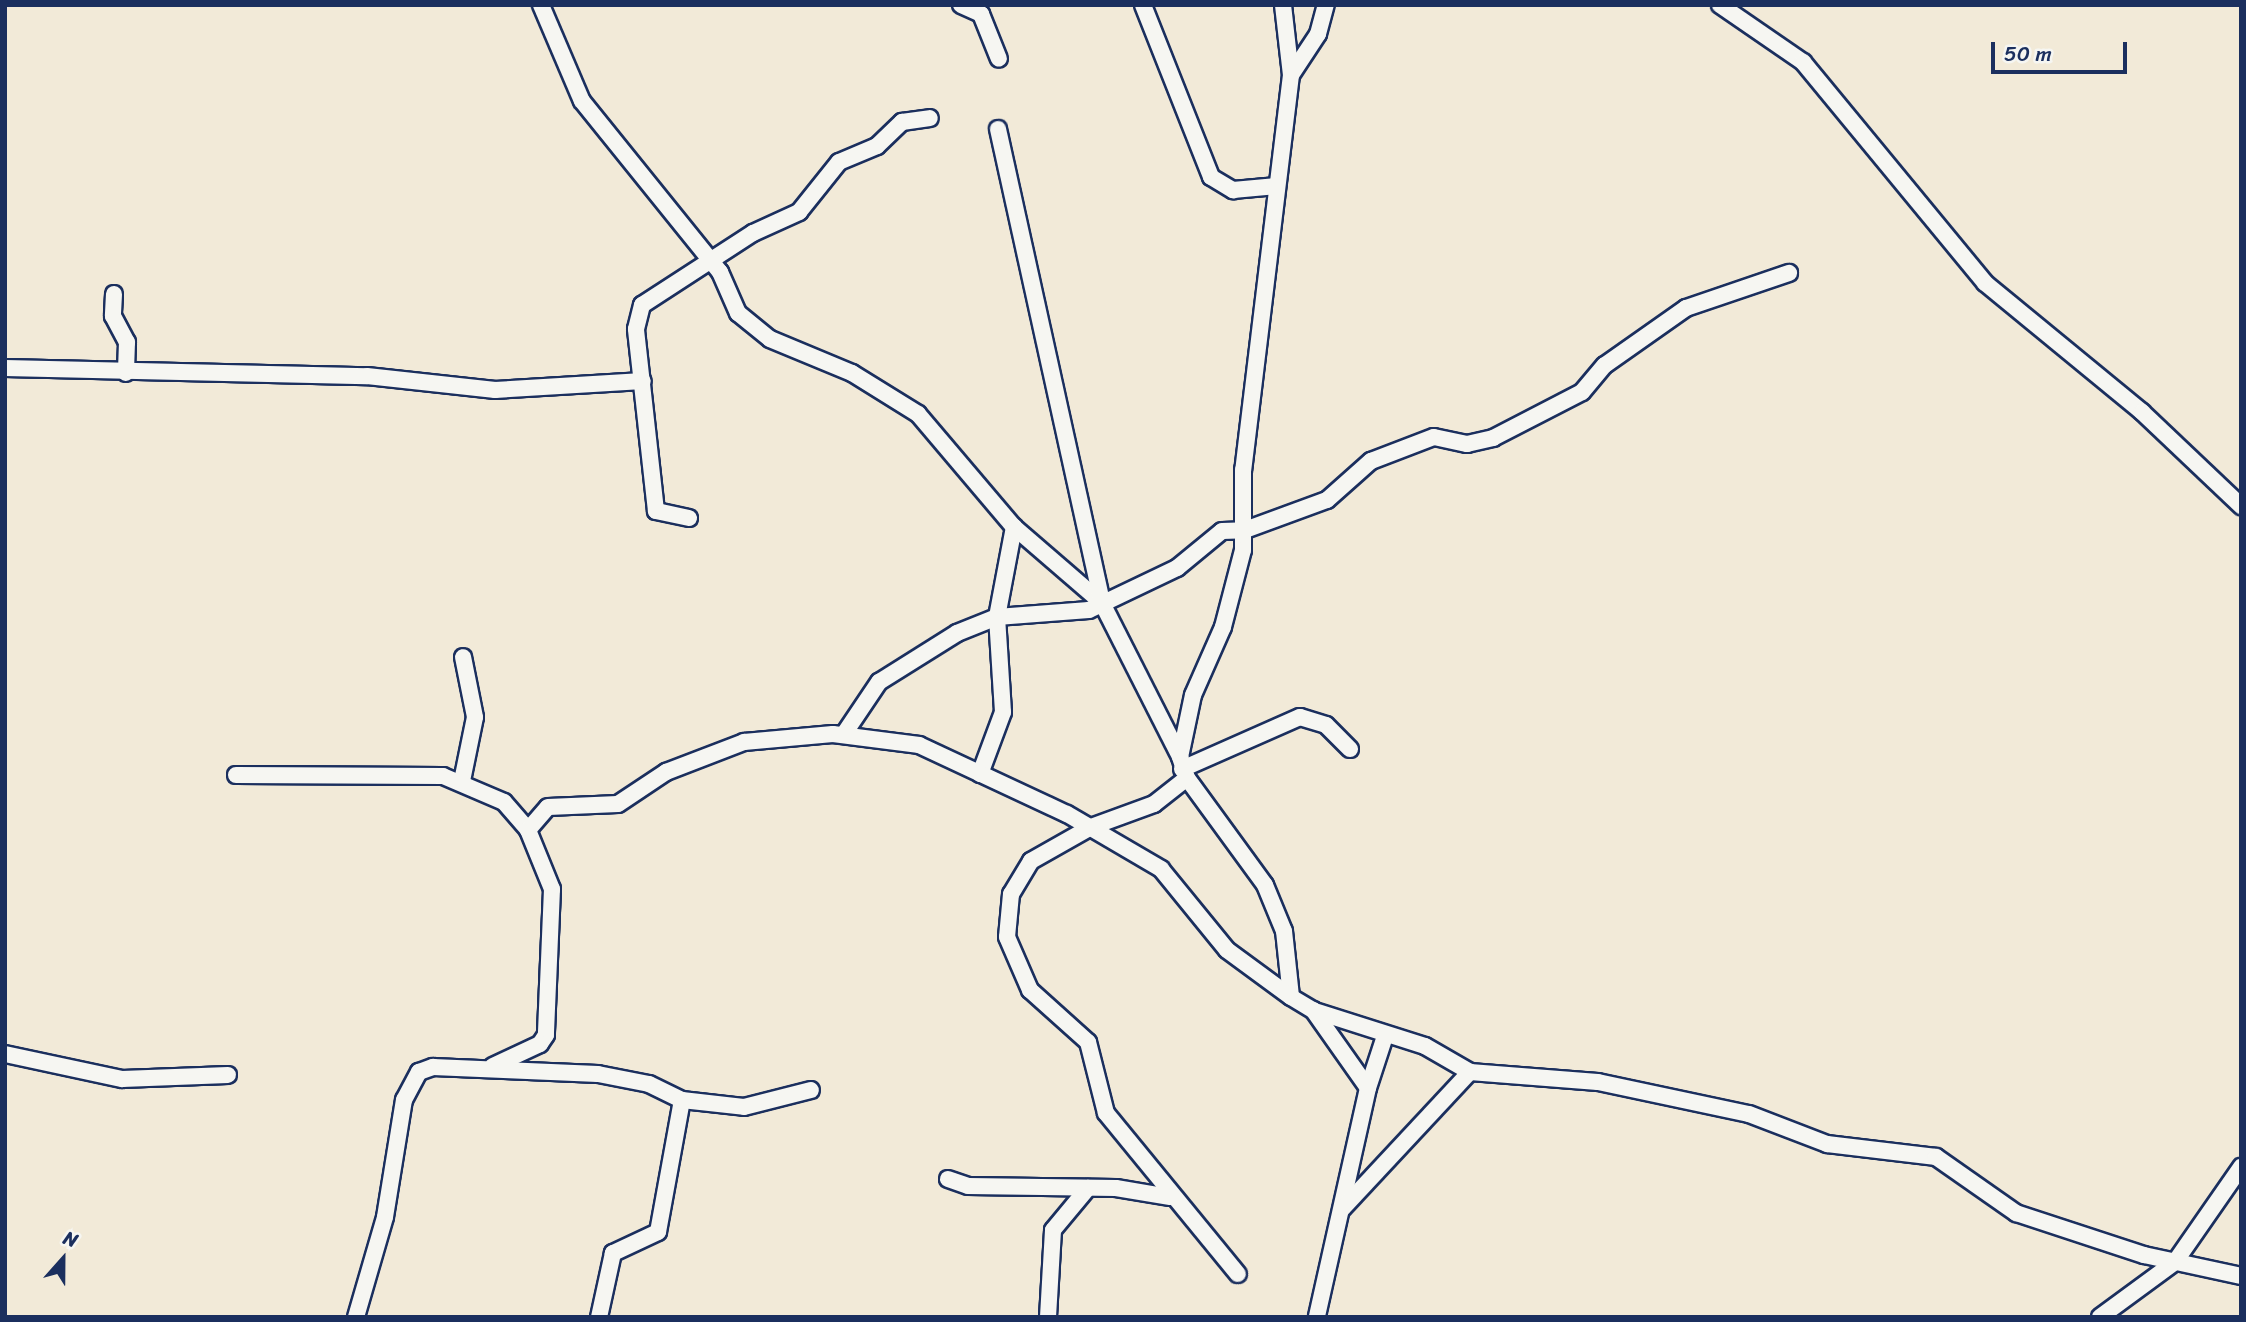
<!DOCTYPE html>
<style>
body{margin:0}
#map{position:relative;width:2246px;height:1322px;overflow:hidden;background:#f2ead8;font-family:Sriracha,sans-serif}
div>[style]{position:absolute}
.roads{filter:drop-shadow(2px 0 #1b2f5e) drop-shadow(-2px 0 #1b2f5e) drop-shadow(0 2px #1b2f5e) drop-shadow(0 -2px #1b2f5e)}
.street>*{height:16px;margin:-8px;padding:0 8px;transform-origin:8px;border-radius:8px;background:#f6f6f2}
span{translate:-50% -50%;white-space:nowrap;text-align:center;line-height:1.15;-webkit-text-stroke:7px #f6f6f2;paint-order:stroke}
.frame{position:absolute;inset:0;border:7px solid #1b2f5e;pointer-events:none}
.north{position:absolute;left:28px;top:1224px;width:70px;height:70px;-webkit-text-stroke:5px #f6f6f2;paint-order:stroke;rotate:21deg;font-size:19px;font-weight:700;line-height:28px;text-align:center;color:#1b2f5e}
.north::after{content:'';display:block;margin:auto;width:24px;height:32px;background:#1b2f5e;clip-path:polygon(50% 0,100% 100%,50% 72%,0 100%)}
.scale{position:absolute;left:1991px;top:42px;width:136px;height:32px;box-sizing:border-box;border:4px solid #1b2f5e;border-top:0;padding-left:9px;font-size:21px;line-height:24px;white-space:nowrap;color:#1b2f5e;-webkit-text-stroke:5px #f6f6f2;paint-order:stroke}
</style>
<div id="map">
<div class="roads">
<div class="street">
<i style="left:541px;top:5px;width:104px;rotate:66.9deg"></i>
<i style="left:582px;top:101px;width:220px;rotate:51.1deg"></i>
<i style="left:720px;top:272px;width:45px;rotate:66.3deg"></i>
<i style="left:738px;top:313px;width:41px;rotate:39.1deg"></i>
<i style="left:770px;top:339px;width:89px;rotate:22.5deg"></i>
<i style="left:852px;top:373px;width:78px;rotate:31.8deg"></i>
<i style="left:918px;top:414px;width:148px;rotate:49.7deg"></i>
<i style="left:1014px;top:527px;width:116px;rotate:40.8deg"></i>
<i style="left:1102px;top:603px;width:173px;rotate:63.1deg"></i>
<i style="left:961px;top:5px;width:22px;rotate:24deg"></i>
<i style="left:981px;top:14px;width:48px;rotate:68.2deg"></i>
<i style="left:1143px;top:5px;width:185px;rotate:68.4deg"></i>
<i style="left:1211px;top:177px;width:26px;rotate:31deg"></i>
<i style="left:1233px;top:190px;width:44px;rotate:-5.2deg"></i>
<i style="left:1283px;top:5px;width:70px;rotate:83.5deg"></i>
<i style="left:1291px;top:75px;width:398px;rotate:96.9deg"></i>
<i style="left:1243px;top:470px;width:80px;rotate:90deg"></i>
<i style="left:1243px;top:550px;width:80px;rotate:104.6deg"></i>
<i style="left:1223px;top:627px;width:74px;rotate:113.8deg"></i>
<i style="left:1193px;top:695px;width:63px;rotate:101.8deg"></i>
<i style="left:1180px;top:757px;width:22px;rotate:72deg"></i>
<i style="left:1187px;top:778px;width:132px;rotate:53.9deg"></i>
<i style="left:1265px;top:885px;width:50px;rotate:67.6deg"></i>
<i style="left:1284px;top:931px;width:66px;rotate:83.9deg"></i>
<i style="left:1291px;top:997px;width:26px;rotate:31deg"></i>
<i style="left:1313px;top:1010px;width:95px;rotate:54.8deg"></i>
<i style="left:1368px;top:1088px;width:235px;rotate:102.6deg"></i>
<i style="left:1720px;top:5px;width:101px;rotate:34.5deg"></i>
<i style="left:1803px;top:62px;width:286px;rotate:50.5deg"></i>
<i style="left:1985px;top:283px;width:203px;rotate:39.4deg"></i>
<i style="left:2142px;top:412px;width:137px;rotate:43.5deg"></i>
<i style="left:1291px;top:75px;width:49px;rotate:-56.6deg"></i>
<i style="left:1318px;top:34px;width:30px;rotate:-75deg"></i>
<i style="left:998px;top:129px;width:485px;rotate:77.6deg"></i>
<i style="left:114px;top:294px;width:22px;rotate:93deg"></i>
<i style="left:113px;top:316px;width:30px;rotate:62deg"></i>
<i style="left:127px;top:342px;width:31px;rotate:92deg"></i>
<i style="left:5px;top:368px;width:362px;rotate:1.3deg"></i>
<i style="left:367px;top:376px;width:129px;rotate:6.2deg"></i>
<i style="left:495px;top:390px;width:148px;rotate:-3.5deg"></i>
<i style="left:689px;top:518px;width:34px;rotate:-168deg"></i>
<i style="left:656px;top:511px;width:183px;rotate:-96.3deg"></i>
<i style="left:636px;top:329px;width:25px;rotate:-76deg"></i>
<i style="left:642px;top:305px;width:132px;rotate:-33deg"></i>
<i style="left:753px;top:233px;width:51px;rotate:-24.5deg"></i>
<i style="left:799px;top:212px;width:64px;rotate:-51.3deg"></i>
<i style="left:839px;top:162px;width:41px;rotate:-22.8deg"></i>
<i style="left:877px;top:146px;width:35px;rotate:-44deg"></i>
<i style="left:902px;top:122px;width:28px;rotate:-8deg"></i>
<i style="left:844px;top:734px;width:63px;rotate:-56.1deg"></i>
<i style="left:879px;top:682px;width:92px;rotate:-32.1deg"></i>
<i style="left:957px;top:633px;width:43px;rotate:-21.8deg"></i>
<i style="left:997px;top:617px;width:92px;rotate:-4.4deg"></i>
<i style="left:1089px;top:610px;width:98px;rotate:-25.5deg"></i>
<i style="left:1177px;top:568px;width:58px;rotate:-39.4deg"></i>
<i style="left:1222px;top:531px;width:23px;rotate:-2deg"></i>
<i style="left:1245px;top:530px;width:87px;rotate:-20.1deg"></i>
<i style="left:1327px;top:500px;width:59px;rotate:-41.6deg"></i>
<i style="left:1371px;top:461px;width:67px;rotate:-20.9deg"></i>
<i style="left:1434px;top:437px;width:34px;rotate:12deg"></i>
<i style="left:1467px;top:444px;width:27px;rotate:-13deg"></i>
<i style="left:1493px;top:438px;width:100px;rotate:-27.3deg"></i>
<i style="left:1582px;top:392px;width:35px;rotate:-50deg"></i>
<i style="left:1605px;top:365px;width:99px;rotate:-35.1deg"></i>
<i style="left:1686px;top:308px;width:109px;rotate:-18.8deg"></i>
<i style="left:1182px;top:769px;width:129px;rotate:-23.8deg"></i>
<i style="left:1300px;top:717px;width:27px;rotate:17deg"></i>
<i style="left:1326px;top:725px;width:34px;rotate:45deg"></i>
<i style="left:980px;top:774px;width:66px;rotate:-69.6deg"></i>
<i style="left:1003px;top:712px;width:95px;rotate:-93.6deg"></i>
<i style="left:997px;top:617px;width:92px;rotate:-79.3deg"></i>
<i style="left:236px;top:775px;width:207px;rotate:0.3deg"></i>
<i style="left:443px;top:776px;width:66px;rotate:23.1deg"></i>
<i style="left:504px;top:802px;width:37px;rotate:49deg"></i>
<i style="left:528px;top:830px;width:64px;rotate:67.9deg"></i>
<i style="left:552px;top:889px;width:146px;rotate:92.4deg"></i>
<i style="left:546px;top:1035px;width:11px;rotate:124deg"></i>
<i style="left:540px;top:1044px;width:52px;rotate:154.9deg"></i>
<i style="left:1187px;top:778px;width:42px;rotate:141.8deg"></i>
<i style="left:1154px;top:804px;width:67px;rotate:159.9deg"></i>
<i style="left:1091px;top:827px;width:69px;rotate:150.5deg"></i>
<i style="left:1031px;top:861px;width:39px;rotate:121deg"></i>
<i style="left:1011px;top:894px;width:43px;rotate:95.3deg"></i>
<i style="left:1007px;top:937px;width:58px;rotate:66.5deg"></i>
<i style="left:1030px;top:990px;width:78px;rotate:41.9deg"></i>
<i style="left:1088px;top:1042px;width:73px;rotate:75.8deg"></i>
<i style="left:1106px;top:1113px;width:208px;rotate:50.7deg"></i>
<i style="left:462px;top:781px;width:65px;rotate:-78.5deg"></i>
<i style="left:475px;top:717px;width:61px;rotate:-101.3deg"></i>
<i style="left:528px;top:830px;width:30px;rotate:-49deg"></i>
<i style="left:548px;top:807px;width:70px;rotate:-2.5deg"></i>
<i style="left:618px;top:804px;width:58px;rotate:-33.7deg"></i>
<i style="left:666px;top:772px;width:84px;rotate:-21deg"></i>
<i style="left:744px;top:742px;width:89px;rotate:-5.1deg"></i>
<i style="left:833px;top:734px;width:87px;rotate:7.3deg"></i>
<i style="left:919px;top:745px;width:163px;rotate:25deg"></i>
<i style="left:1067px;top:814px;width:109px;rotate:30.3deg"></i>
<i style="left:1161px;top:869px;width:104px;rotate:50.8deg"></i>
<i style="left:1227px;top:950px;width:79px;rotate:36.3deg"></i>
<i style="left:1315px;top:1011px;width:115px;rotate:17.7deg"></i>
<i style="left:1425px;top:1046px;width:52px;rotate:30deg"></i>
<i style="left:1470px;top:1072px;width:128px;rotate:4.5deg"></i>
<i style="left:1598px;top:1082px;width:154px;rotate:12deg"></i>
<i style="left:1749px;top:1114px;width:84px;rotate:21deg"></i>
<i style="left:1827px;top:1144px;width:110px;rotate:6.8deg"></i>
<i style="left:1936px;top:1157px;width:98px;rotate:35deg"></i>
<i style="left:2016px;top:1213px;width:135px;rotate:18.2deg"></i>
<i style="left:2144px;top:1255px;width:99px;rotate:12.2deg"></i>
<i style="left:5px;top:1054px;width:120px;rotate:12.1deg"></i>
<i style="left:122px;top:1079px;width:106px;rotate:-2.2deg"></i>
<i style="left:1368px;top:1088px;width:55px;rotate:-71.9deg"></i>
<i style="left:682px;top:1100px;width:62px;rotate:6.4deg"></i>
<i style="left:744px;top:1107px;width:69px;rotate:-14.2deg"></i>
<i style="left:948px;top:1179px;width:21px;rotate:19deg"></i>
<i style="left:968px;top:1186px;width:148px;rotate:0.8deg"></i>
<i style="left:1116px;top:1188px;width:55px;rotate:9.5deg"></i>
<i style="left:1343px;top:1208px;width:186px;rotate:-47deg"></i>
<i style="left:356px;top:1317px;width:104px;rotate:-73.8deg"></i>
<i style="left:385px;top:1217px;width:119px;rotate:-80.8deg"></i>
<i style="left:404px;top:1100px;width:32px;rotate:-62deg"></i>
<i style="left:419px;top:1072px;width:15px;rotate:-20deg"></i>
<i style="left:433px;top:1067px;width:165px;rotate:2.4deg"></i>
<i style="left:598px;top:1074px;width:52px;rotate:11.1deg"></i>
<i style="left:649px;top:1084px;width:37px;rotate:26deg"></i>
<i style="left:682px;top:1100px;width:134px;rotate:100.3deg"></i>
<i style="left:658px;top:1232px;width:50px;rotate:155deg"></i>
<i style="left:613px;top:1253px;width:66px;rotate:102.3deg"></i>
<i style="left:1048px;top:1317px;width:87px;rotate:-86.7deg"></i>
<i style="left:1053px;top:1230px;width:55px;rotate:-50.2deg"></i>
<i style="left:2100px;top:1317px;width:93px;rotate:-36.3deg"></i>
<i style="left:2175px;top:1262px;width:116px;rotate:-55.2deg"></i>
</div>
</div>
<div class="frame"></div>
<div class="north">N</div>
<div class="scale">50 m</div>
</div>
